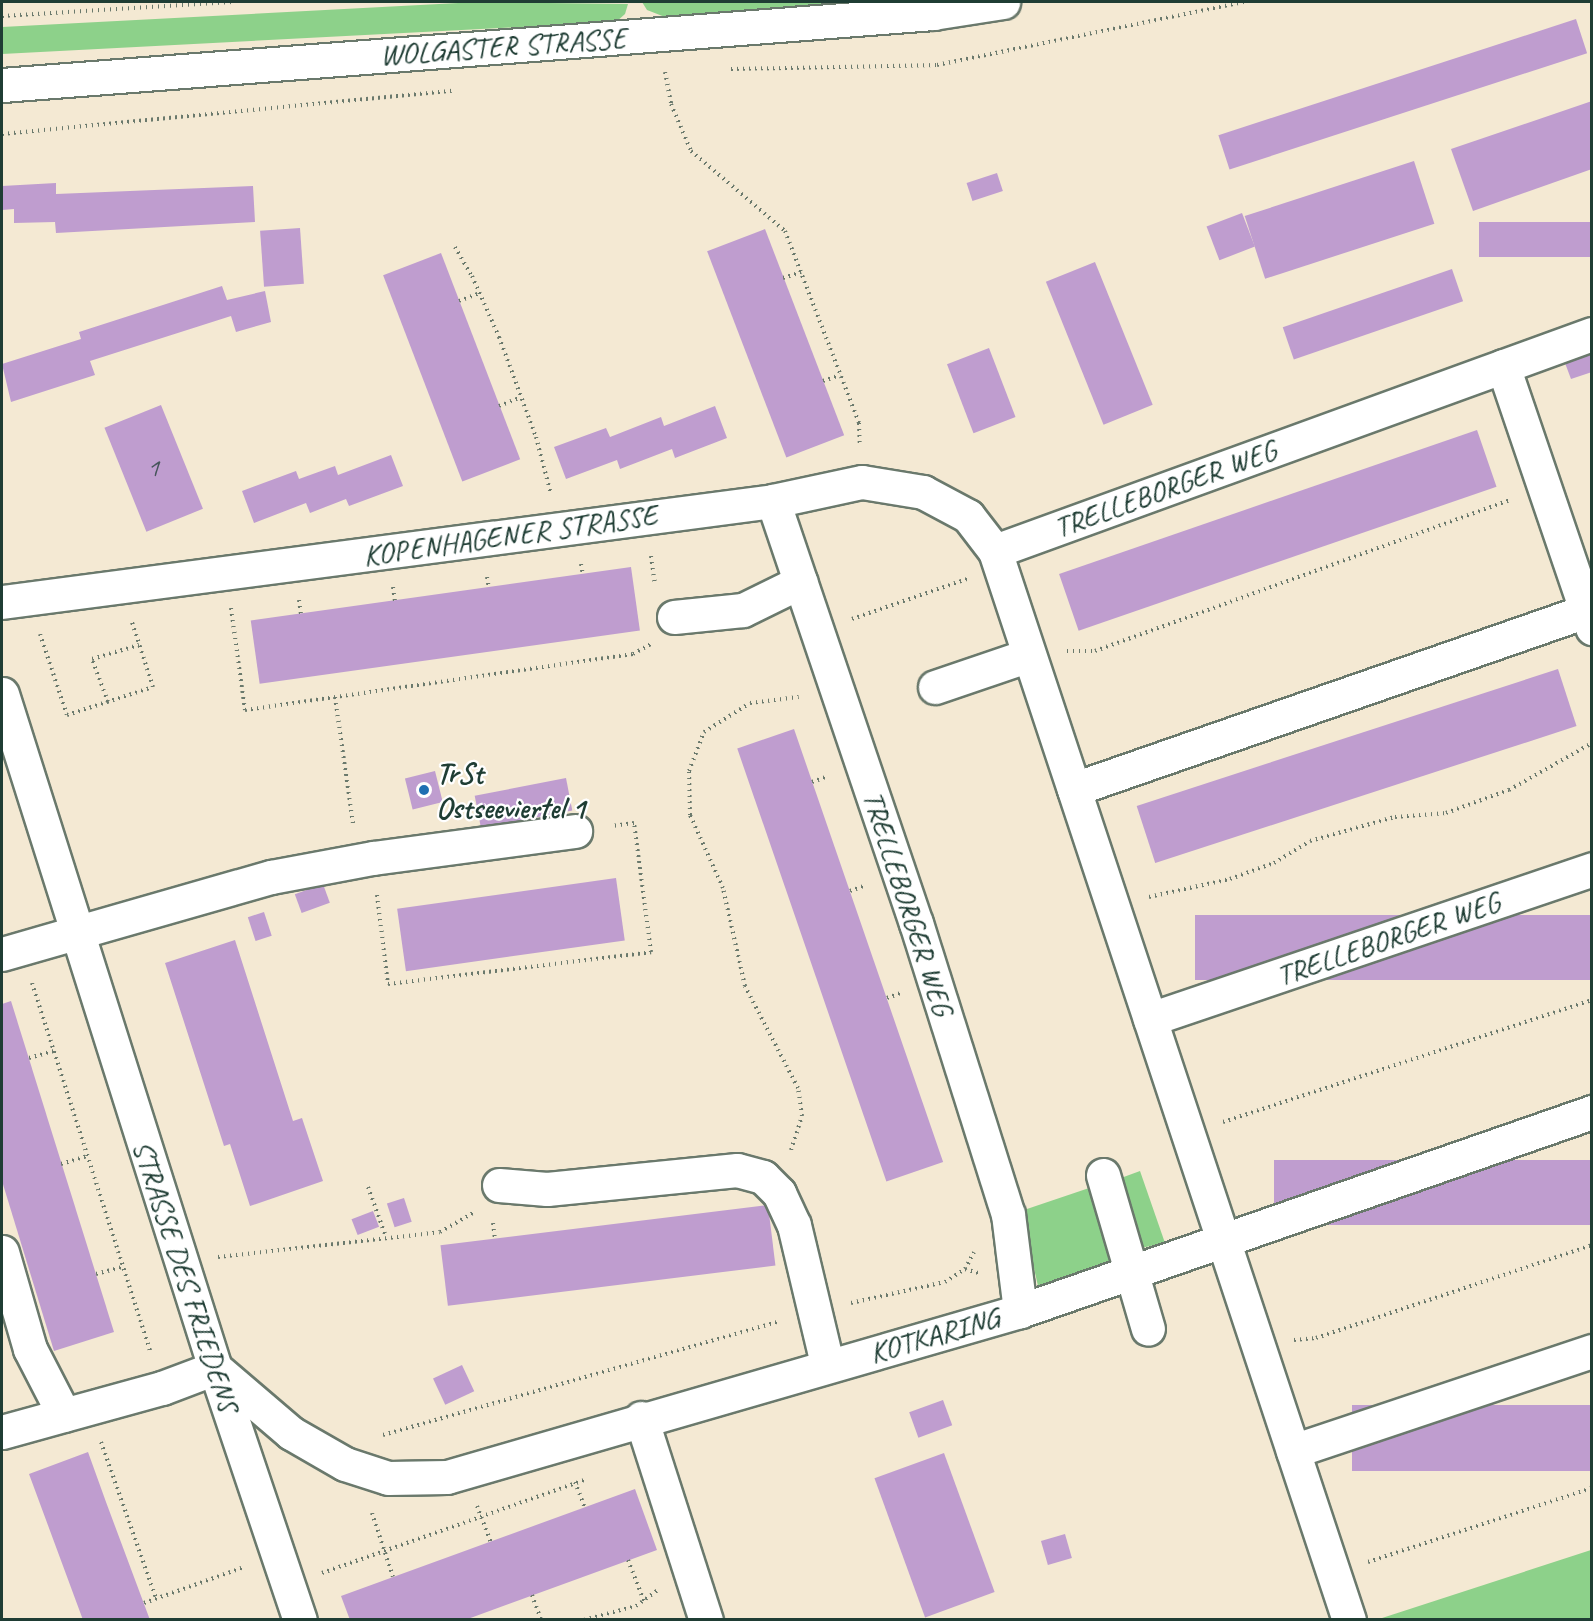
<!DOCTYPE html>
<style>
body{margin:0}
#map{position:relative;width:1593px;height:1621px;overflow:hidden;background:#f4e9d3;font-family:Caveat,sans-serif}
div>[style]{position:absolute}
.green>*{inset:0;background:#8dd18a}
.building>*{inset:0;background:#bf9dcf;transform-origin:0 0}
.path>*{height:4px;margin-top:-2px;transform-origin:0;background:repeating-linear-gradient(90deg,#6a796c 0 1.5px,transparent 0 6px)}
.roads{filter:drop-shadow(2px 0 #6a796c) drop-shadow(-2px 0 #6a796c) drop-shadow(0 2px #6a796c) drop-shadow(0 -2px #6a796c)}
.minor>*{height:33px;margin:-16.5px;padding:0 16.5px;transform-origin:16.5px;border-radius:16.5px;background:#fff}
.major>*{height:33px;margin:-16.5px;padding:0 16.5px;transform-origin:16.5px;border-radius:16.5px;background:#fff}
.dots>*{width:16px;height:16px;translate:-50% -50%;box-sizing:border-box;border:3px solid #fff;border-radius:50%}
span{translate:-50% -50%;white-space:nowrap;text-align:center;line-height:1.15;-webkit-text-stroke:4.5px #fff;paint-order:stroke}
.number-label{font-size:27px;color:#47555b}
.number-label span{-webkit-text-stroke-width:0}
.street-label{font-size:30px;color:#1f3d34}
.poi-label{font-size:30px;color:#1f3d34;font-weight:700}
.left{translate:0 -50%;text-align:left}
.frame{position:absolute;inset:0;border:3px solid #1f3d34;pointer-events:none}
</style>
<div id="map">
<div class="green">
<i style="clip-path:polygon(477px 2px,628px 4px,625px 14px,616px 22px,2px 54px,2px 27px)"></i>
<i style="clip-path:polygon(642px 2px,641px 2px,868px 2px,665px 17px,647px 10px)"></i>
<i style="clip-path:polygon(1140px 1171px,1165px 1243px,1141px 1248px,1117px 1183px,1121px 1178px)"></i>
<i style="clip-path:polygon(1098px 1185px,1113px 1251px,1108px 1264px,1038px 1286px,1021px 1211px)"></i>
<i style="clip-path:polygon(1591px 1550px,1591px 1619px,1379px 1619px)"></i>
</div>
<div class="building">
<i style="left:1576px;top:19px;width:36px;height:376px;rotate:72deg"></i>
<i style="clip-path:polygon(1592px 101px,1592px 169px,1473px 211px,1451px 149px)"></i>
<i style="left:1414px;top:161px;width:66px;height:178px;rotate:72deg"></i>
<i style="left:997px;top:173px;width:19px;height:32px;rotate:72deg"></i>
<i style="clip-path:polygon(56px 183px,56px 194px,253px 186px,255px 222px,56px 233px,55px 222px,14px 223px,14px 209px,2px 210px,2px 186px)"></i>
<i style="left:1242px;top:213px;width:36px;height:38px;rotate:69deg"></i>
<i style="left:1592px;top:222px;width:35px;height:113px;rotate:90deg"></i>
<i style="left:300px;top:228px;width:56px;height:40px;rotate:86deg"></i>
<i style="left:765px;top:229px;width:221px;height:62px;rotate:69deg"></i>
<i style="left:441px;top:253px;width:221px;height:62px;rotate:69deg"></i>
<i style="left:1095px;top:262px;width:154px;height:53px;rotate:68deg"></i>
<i style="left:1452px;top:269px;width:34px;height:179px;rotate:71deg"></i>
<i style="clip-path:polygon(222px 286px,227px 300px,265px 291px,271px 322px,236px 332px,231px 316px,90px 361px,95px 375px,11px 402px,2px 364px,81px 339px,79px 332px)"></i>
<i style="left:989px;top:348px;width:74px;height:45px;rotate:69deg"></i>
<i style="clip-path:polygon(1592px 354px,1592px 372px,1571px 379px,1565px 363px)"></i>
<i style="left:161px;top:405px;width:112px;height:61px;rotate:68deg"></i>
<i style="clip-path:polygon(715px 406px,727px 438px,675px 458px,672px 449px,620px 469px,617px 460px,566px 479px,554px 447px,606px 428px,610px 437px,661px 417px,664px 426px)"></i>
<i style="left:1477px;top:430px;width:60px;height:442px;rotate:71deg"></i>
<i style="clip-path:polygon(391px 455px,403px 486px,349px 506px,346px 499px,310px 513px,306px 503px,254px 523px,242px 491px,296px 471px,299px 479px,335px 466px,338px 475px)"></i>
<i style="left:631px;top:567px;width:64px;height:384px;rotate:82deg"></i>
<i style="left:1558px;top:669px;width:60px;height:443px;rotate:72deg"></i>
<i style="left:794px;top:729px;width:458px;height:60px;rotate:71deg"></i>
<i style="left:435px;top:771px;width:32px;height:31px;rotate:76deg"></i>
<i style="left:566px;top:778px;width:33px;height:93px;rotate:79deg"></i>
<i style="left:616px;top:878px;width:63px;height:221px;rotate:82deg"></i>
<i style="left:323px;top:884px;width:20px;height:30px;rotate:70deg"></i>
<i style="left:264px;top:912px;width:25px;height:17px;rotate:72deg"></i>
<i style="left:1592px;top:915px;width:65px;height:397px;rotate:90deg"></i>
<i style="clip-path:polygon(235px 940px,293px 1121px,302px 1118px,323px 1181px,250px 1206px,230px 1144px,224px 1146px,165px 963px)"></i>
<i style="clip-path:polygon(11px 1001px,114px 1332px,54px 1351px,2px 1181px,2px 1004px)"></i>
<i style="left:1592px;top:1160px;width:65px;height:318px;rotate:90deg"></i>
<i style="left:404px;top:1198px;width:25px;height:18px;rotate:72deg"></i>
<i style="left:768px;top:1205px;width:61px;height:330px;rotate:83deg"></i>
<i style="left:373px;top:1211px;width:17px;height:23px;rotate:69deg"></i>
<i style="left:462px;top:1365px;width:29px;height:32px;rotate:65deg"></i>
<i style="left:943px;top:1400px;width:27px;height:36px;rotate:70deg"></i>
<i style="left:1592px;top:1405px;width:66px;height:240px;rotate:90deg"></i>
<i style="clip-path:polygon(88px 1452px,106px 1502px,150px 1620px,83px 1620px,29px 1474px)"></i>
<i style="left:944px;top:1453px;width:148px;height:74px;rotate:70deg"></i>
<i style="clip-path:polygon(635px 1489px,657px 1550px,465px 1620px,350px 1620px,341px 1596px)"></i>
<i style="left:1065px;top:1534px;width:25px;height:25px;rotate:74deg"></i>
</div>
<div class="path">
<i style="left:2px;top:16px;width:231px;rotate:-3.5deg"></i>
<i style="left:731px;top:69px;width:206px;rotate:-1.1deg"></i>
<i style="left:937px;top:65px;width:314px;rotate:-11.6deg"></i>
<i style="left:665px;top:72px;width:33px;rotate:79deg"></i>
<i style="left:671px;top:104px;width:51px;rotate:66.9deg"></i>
<i style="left:691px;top:151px;width:123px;rotate:40.4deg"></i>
<i style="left:785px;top:231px;width:206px;rotate:68.9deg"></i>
<i style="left:859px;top:423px;width:23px;rotate:88deg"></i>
<i style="left:2px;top:134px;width:452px;rotate:-5.5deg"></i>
<i style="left:455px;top:247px;width:34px;rotate:60deg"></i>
<i style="left:472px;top:276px;width:67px;rotate:66.1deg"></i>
<i style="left:499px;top:337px;width:107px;rotate:69.7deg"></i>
<i style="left:536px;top:437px;width:59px;rotate:75.3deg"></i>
<i style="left:783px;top:278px;width:19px;rotate:-18deg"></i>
<i style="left:459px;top:301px;width:22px;rotate:-21deg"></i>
<i style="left:823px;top:381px;width:18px;rotate:-19deg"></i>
<i style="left:499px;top:406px;width:22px;rotate:-22deg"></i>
<i style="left:651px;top:556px;width:28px;rotate:82deg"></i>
<i style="left:581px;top:564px;width:11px;rotate:80deg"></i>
<i style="left:487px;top:577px;width:11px;rotate:80deg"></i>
<i style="left:393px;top:587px;width:14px;rotate:82deg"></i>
<i style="left:299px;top:600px;width:14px;rotate:82deg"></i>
<i style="left:231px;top:608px;width:103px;rotate:82.2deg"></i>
<i style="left:245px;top:710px;width:392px;rotate:-8.2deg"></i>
<i style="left:633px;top:654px;width:21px;rotate:-29deg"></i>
<i style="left:852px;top:619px;width:122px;rotate:-19.2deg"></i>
<i style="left:40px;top:634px;width:85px;rotate:71.6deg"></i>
<i style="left:67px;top:715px;width:90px;rotate:-18deg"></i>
<i style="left:153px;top:687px;width:68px;rotate:-107.9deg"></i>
<i style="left:1067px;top:651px;width:28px"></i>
<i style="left:1095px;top:651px;width:442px;rotate:-20deg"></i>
<i style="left:335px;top:697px;width:128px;rotate:81.9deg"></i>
<i style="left:108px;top:702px;width:46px;rotate:-110.4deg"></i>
<i style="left:92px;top:659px;width:49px;rotate:-16.6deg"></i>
<i style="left:812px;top:782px;width:15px;rotate:-20deg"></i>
<i style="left:850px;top:891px;width:15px;rotate:-20deg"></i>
<i style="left:377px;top:895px;width:90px;rotate:83deg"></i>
<i style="left:388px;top:984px;width:265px;rotate:-6.9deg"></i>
<i style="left:651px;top:952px;width:130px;rotate:-97.5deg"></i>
<i style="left:634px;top:823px;width:22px;rotate:172deg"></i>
<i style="left:1149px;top:897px;width:83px;rotate:-12.5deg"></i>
<i style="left:1230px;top:879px;width:47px;rotate:-20deg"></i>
<i style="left:1274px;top:863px;width:42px;rotate:-31.4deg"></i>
<i style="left:1310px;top:841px;width:88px;rotate:-15.8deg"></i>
<i style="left:1395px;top:817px;width:51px;rotate:-4.5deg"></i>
<i style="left:1446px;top:813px;width:67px;rotate:-20.1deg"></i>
<i style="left:1509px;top:790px;width:95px;rotate:-29.5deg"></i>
<i style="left:32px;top:983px;width:389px;rotate:72.2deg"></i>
<i style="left:887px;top:998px;width:15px;rotate:-20deg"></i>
<i style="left:29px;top:1058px;width:26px;rotate:-16deg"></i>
<i style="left:1223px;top:1122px;width:389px;rotate:-18.3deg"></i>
<i style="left:791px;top:1150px;width:36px;rotate:-72deg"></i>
<i style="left:802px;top:1116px;width:28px;rotate:-98deg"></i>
<i style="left:798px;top:1088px;width:115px;rotate:-117.5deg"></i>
<i style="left:745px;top:986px;width:100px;rotate:-102.7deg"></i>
<i style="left:723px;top:888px;width:80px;rotate:-114.3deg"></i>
<i style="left:690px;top:815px;width:44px;rotate:-91.3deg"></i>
<i style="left:689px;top:771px;width:42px;rotate:-69deg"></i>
<i style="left:704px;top:732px;width:54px;rotate:-32.2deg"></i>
<i style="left:750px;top:703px;width:49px;rotate:-7deg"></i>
<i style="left:61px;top:1164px;width:28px;rotate:-17deg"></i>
<i style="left:368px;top:1187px;width:53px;rotate:70.2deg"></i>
<i style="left:493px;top:1223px;width:17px;rotate:83deg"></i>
<i style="left:218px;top:1257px;width:223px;rotate:-6.4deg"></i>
<i style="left:440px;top:1232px;width:39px;rotate:-30deg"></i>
<i style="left:965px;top:1269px;width:14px;rotate:17deg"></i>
<i style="left:96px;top:1274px;width:28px;rotate:-15deg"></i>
<i style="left:851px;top:1303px;width:96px;rotate:-12.6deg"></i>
<i style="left:945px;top:1282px;width:24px;rotate:-33deg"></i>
<i style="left:965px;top:1269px;width:19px;rotate:-62deg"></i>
<i style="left:1294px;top:1340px;width:22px;rotate:-5deg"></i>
<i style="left:1316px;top:1338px;width:291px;rotate:-18.6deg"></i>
<i style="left:383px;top:1435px;width:413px;rotate:-16deg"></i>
<i style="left:101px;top:1442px;width:165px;rotate:70.6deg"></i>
<i style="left:575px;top:1482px;width:28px;rotate:69deg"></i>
<i style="left:477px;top:1506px;width:39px;rotate:69deg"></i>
<i style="left:372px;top:1513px;width:67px;rotate:71.8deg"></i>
<i style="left:628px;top:1560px;width:44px;rotate:68.7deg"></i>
<i style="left:1368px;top:1562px;width:236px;rotate:-18.3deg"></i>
<i style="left:322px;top:1573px;width:278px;rotate:-19.5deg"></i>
<i style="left:532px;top:1595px;width:27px;rotate:70deg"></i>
<i style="left:144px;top:1603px;width:104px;rotate:-19.7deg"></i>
<i style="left:584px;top:1620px;width:54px;rotate:-15.1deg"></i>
<i style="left:636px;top:1606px;width:26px;rotate:-36deg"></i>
</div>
<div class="roads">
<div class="minor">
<i style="left:1503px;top:366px;width:277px;rotate:71.2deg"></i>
<i style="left:773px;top:501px;width:446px;rotate:71.3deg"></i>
<i style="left:916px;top:923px;width:305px;rotate:72.5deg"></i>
<i style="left:1008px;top:1214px;width:98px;rotate:82.9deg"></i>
<i style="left:995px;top:551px;width:635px;rotate:-19.98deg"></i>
<i style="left:2px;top:602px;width:778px;rotate:-7.46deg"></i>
<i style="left:773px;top:501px;width:91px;rotate:-12.1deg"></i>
<i style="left:862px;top:482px;width:62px;rotate:9.3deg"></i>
<i style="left:923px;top:492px;width:51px;rotate:28.1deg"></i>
<i style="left:968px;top:516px;width:44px;rotate:52.4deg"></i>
<i style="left:995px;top:551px;width:1126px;rotate:71.68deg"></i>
<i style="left:674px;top:617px;width:69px;rotate:-5.8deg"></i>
<i style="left:743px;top:610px;width:64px;rotate:-26.2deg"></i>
<i style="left:935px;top:687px;width:99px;rotate:-18.8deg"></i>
<i style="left:2px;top:694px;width:707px;rotate:72.46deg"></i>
<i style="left:215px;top:1368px;width:266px;rotate:71.4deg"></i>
<i style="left:1074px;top:789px;width:542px;rotate:-19.17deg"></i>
<i style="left:2px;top:954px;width:280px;rotate:-16deg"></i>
<i style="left:271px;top:877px;width:104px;rotate:-10.6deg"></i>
<i style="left:373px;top:858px;width:204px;rotate:-7.6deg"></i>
<i style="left:1150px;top:1019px;width:467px;rotate:-18.7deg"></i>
<i style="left:1103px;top:1175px;width:160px;rotate:73.7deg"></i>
<i style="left:499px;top:1185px;width:48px;rotate:4.8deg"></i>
<i style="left:547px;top:1189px;width:191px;rotate:-5.7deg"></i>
<i style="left:737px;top:1170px;width:27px;rotate:15deg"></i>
<i style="left:763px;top:1177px;width:23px;rotate:45deg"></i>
<i style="left:779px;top:1193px;width:35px;rotate:65deg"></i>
<i style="left:794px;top:1225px;width:143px;rotate:76.6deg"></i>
<i style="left:2px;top:1252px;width:101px;rotate:73.9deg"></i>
<i style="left:30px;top:1349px;width:74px;rotate:62.7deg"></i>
<i style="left:215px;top:1368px;width:100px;rotate:40.5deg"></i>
<i style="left:291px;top:1433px;width:62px;rotate:29.9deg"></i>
<i style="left:345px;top:1464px;width:45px;rotate:18deg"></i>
<i style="left:388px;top:1478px;width:59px;rotate:-1deg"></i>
<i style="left:447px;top:1477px;width:597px;rotate:-16.16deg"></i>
<i style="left:1020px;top:1311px;width:606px;rotate:-19.18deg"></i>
<i style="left:641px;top:1418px;width:212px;rotate:72.2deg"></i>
<i style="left:2px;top:1432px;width:166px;rotate:-15.4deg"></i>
<i style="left:162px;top:1388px;width:57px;rotate:-20.7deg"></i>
<i style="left:1293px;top:1451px;width:315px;rotate:-18.5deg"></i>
</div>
<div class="major">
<i style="left:2px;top:85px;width:934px;rotate:-4.42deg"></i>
<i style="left:933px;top:13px;width:71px;rotate:-8.9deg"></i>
</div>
</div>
<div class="dots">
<i style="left:424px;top:790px;background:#1f6fb2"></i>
</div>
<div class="number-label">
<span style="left:153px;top:468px">1</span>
</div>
<div class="street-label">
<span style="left:503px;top:46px;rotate:-4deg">WOLGASTER STRASSE</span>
<span style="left:1165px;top:489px;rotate:-20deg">TRELLEBORGER WEG</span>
<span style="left:510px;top:535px;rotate:-8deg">KOPENHAGENER STRASSE</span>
<span style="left:908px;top:903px;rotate:72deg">TRELLEBORGER WEG</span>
<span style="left:1388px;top:939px;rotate:-19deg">TRELLEBORGER WEG</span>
<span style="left:186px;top:1276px;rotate:72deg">STRASSE DES FRIEDENS</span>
<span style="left:934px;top:1335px;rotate:-16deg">KOTKARING</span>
</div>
<div class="poi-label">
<span class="left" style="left:436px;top:790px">TrSt<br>Ostseeviertel 1</span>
</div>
<div class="frame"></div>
</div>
